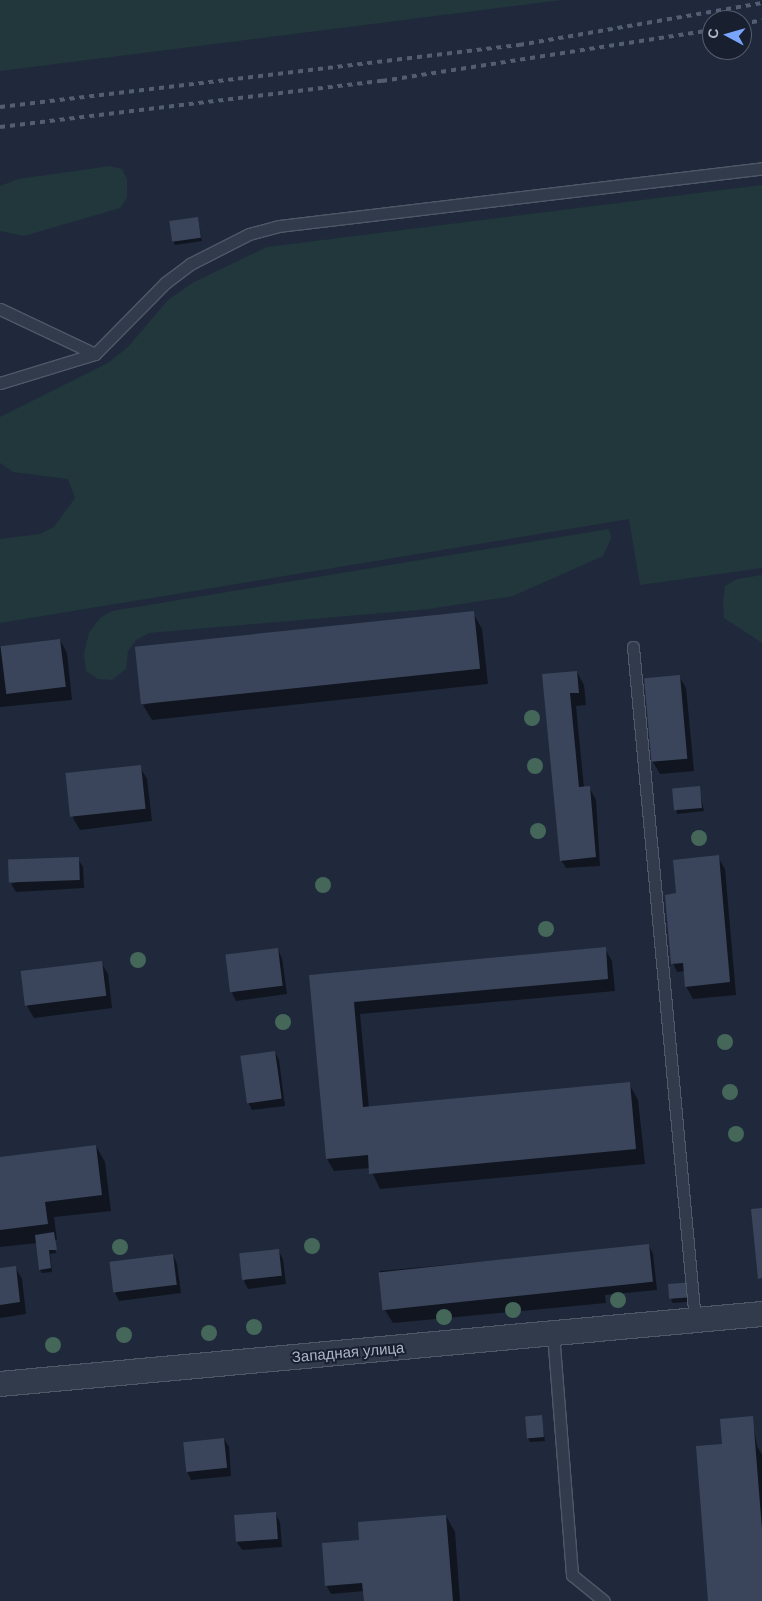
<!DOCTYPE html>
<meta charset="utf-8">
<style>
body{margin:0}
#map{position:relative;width:762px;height:1601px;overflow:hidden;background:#1f293b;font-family:Arial,sans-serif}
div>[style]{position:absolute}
.green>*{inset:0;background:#21373c}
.shadow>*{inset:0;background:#0007}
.building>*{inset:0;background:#3a455b;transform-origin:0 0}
.roads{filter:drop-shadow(1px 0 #505868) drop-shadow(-1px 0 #505868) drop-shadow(0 1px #505868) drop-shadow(0 -1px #505868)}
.lane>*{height:11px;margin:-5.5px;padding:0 5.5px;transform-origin:5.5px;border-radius:5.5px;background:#323b4b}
.street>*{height:24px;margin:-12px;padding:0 12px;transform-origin:12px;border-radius:12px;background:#323b4b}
.rail>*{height:4px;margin-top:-2px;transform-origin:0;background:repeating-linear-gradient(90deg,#545e73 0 5px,transparent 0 10px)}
.trees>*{width:16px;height:16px;margin:-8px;border-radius:50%;background:#44675a}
span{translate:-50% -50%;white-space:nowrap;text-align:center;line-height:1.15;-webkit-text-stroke:4px #18202f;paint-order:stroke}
.street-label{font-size:15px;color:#adb5c7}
.north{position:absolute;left:702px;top:10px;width:50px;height:50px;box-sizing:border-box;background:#18202f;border:1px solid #545c6c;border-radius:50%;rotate:276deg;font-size:14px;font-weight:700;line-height:20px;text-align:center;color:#adb5c7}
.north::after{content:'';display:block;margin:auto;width:18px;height:22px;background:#7aa5ff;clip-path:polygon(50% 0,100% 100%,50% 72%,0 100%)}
</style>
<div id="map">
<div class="green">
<i style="clip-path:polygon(0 0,562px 0,0 71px)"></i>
<i style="clip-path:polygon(110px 166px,122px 169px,127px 180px,127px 198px,120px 208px,24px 236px,0 231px,0 186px,18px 179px)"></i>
<i style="clip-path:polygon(762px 185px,762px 568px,640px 585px,629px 519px,0 623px,0 539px,40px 534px,54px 527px,75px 498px,68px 479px,13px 472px,0 463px,0 417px,108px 363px,128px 347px,168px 300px,194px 282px,267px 247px)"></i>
<i style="clip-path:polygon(609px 529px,611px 538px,603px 556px,513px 596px,429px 609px,149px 633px,136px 640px,128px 651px,126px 669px,112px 680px,98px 679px,86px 671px,84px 653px,89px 633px,100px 618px,112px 611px)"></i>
<i style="clip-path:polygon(762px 575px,762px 643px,724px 618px,723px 603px,725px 586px,737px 579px)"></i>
</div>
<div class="shadow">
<i style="clip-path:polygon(198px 218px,202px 241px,175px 245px,173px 241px)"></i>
<i style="clip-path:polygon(473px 613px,482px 629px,488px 684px,152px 720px,143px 705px)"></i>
<i style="clip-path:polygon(60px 640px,67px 653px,72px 700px,0 707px,0 647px)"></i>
<i style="clip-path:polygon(577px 672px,584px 685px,586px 705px,576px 706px,584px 788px,589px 787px,596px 800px,600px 866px,566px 868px,561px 860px,544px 675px)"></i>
<i style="clip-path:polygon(679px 676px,686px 688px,694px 771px,660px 774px,653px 762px)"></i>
<i style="clip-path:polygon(140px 767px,147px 779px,152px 821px,80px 830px,73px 818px,68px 776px)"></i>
<i style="clip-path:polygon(699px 788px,704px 811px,677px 814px,673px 790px)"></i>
<i style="clip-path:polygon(718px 857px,725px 869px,736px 995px,693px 999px,686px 986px,685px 971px,677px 972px,673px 963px,678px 895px)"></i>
<i style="clip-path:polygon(78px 859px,83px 867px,84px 888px,16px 892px,11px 884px)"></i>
<i style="clip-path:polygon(605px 949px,612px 961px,615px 991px,360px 1014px,369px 1108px,629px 1084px,638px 1100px,645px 1164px,380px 1189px,370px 1168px,334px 1171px,327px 1159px,310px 976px)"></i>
<i style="clip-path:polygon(278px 950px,282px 958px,287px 994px,236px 1001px,232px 993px)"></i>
<i style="clip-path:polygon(101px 962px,108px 974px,112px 1008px,34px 1018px,27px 1006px)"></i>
<i style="clip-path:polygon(275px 1052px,279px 1060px,285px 1106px,252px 1110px,248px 1102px)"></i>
<i style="clip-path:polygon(96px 1146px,105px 1162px,111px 1211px,54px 1217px,57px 1240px,54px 1240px,56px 1253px,50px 1254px,52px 1272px,42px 1273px,40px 1270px,37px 1243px,0 1247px,0 1158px)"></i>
<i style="clip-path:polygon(649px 1246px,653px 1254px,657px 1290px,605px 1295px,606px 1303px,393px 1323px,383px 1307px,380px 1271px)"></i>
<i style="clip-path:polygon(278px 1250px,283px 1259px,286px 1284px,248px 1289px,244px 1281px)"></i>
<i style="clip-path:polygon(173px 1255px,177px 1264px,181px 1293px,119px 1301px,115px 1293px)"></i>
<i style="clip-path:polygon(15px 1267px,22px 1279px,26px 1314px,0 1318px,0 1269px)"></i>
<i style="clip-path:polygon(694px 1283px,698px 1301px,673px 1303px,671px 1300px)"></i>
<i style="clip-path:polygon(541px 1416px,545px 1441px,530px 1442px,528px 1438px)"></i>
<i style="clip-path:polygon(752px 1418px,757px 1446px,762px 1455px,762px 1601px,709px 1601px,724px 1445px)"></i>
<i style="clip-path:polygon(224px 1439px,229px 1447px,231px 1476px,191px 1480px,187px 1471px)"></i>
<i style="clip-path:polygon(275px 1513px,280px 1522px,282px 1547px,242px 1550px,237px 1542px)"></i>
<i style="clip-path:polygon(446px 1516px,455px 1532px,460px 1601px,365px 1601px,364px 1591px,331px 1594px,326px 1585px,358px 1541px)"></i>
</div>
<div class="building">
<i style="left:198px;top:217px;width:21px;height:29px;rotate:82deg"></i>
<i style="left:474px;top:611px;width:58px;height:341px;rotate:84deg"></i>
<i style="left:60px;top:639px;width:48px;height:60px;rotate:83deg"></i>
<i style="clip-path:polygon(577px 671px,579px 693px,570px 693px,579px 787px,590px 786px,596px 857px,560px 861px,542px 674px)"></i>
<i style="left:680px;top:675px;width:84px;height:36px;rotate:85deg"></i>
<i style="left:141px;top:765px;width:44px;height:76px;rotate:84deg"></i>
<i style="left:700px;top:786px;width:22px;height:28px;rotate:85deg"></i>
<i style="clip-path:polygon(719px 855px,730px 982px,685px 987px,683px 963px,671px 964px,665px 895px,676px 893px,673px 860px)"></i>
<i style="left:79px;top:857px;width:23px;height:71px;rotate:88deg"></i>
<i style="clip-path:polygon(606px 947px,608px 979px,354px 1002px,363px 1107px,630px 1082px,636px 1149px,369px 1174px,368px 1155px,326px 1159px,309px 975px)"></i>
<i style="left:278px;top:948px;width:38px;height:53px;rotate:83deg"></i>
<i style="left:102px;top:961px;width:35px;height:82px;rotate:83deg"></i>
<i style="left:275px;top:1051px;width:48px;height:35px;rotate:82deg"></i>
<i style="clip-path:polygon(96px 1145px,102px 1195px,45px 1202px,48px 1224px,0 1230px,0 1157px)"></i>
<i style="clip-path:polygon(762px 1208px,762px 1278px,758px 1279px,751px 1209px)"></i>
<i style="clip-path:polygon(54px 1232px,57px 1250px,49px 1250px,51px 1268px,39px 1270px,35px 1235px)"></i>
<i style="left:649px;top:1244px;width:38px;height:272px;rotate:84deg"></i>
<i style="left:279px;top:1249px;width:27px;height:40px;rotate:84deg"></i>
<i style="left:173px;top:1254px;width:31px;height:64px;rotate:83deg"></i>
<i style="clip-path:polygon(16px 1266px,20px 1302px,0 1305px,0 1268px)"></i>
<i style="left:695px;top:1282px;width:15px;height:27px;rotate:86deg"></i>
<i style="left:542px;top:1415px;width:22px;height:17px;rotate:85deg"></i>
<i style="clip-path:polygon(753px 1416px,762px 1529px,762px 1601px,708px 1601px,696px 1446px,722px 1444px,720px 1419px)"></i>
<i style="left:224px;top:1438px;width:30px;height:41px;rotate:84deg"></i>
<i style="left:276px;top:1512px;width:27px;height:42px;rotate:86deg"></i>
<i style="clip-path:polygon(446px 1515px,453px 1601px,364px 1601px,362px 1583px,325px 1586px,322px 1543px,359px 1540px,358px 1522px)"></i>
</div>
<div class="roads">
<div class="lane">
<i style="left:0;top:309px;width:105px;rotate:25.3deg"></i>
<i style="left:0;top:383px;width:99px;rotate:-17deg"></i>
<i style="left:95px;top:354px;width:100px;rotate:-45.4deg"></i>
<i style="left:165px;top:283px;width:31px;rotate:-37deg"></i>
<i style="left:190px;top:264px;width:66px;rotate:-27deg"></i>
<i style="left:249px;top:234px;width:31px;rotate:-15deg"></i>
<i style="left:279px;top:226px;width:486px;rotate:-6.8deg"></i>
<i style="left:633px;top:647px;width:676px;rotate:84.74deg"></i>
<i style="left:553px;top:1333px;width:243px;rotate:85.5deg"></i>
<i style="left:572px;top:1575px;width:41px;rotate:39.1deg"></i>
</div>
<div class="street">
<i style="left:0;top:1384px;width:765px;rotate:-5.25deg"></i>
</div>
</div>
<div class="rail">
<i style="left:742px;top:24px;width:20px;rotate:-11deg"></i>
<i style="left:0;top:107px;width:523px;rotate:-6.81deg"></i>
<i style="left:519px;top:45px;width:247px;rotate:-9.8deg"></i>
<i style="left:0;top:127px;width:385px;rotate:-6.9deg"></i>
<i style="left:382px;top:81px;width:334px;rotate:-8.8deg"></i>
</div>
<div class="trees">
<i style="left:532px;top:718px"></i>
<i style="left:535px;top:766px"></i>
<i style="left:538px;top:831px"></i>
<i style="left:699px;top:838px"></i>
<i style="left:323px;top:885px"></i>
<i style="left:546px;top:929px"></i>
<i style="left:138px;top:960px"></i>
<i style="left:283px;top:1022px"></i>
<i style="left:725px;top:1042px"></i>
<i style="left:730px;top:1092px"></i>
<i style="left:736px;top:1134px"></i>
<i style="left:312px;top:1246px"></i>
<i style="left:120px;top:1247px"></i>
<i style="left:618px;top:1300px"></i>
<i style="left:513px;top:1310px"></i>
<i style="left:444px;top:1317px"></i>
<i style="left:254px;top:1327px"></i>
<i style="left:209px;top:1333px"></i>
<i style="left:124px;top:1335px"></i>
<i style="left:53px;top:1345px"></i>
</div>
<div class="street-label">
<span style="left:348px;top:1352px;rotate:-5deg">Западная улица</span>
</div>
<div class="north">С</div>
</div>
